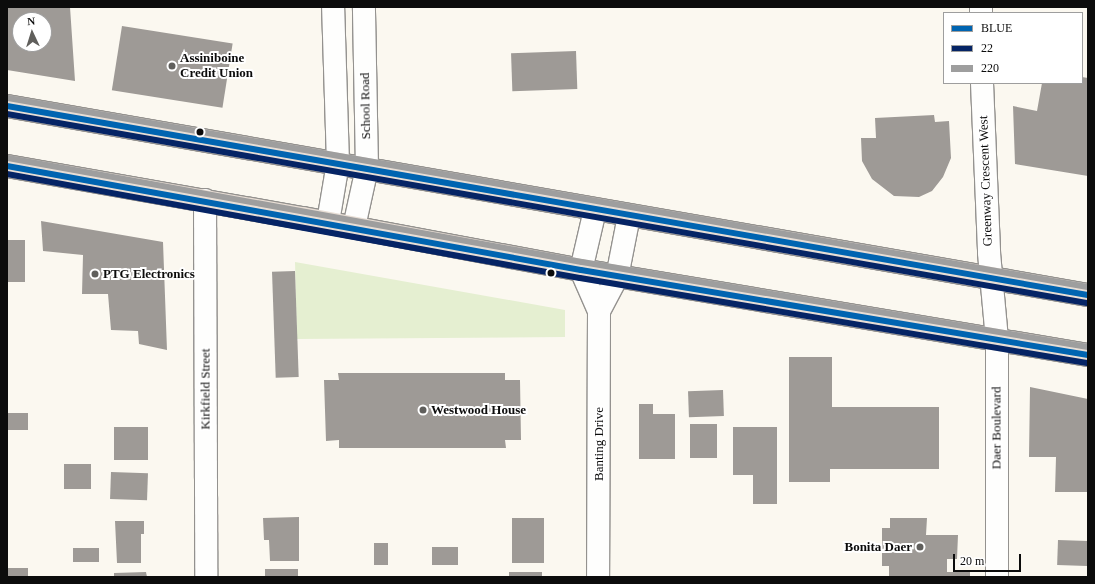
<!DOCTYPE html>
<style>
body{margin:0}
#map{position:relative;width:1095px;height:584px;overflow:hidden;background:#fbf8f0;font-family:Georgia,serif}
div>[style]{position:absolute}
.green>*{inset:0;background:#e5efd1}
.building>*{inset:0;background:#9e9a96;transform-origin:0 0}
.roads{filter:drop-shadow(1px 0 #94928f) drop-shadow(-1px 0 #94928f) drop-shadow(0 1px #94928f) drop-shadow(0 -1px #94928f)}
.minor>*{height:22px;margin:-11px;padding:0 11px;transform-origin:11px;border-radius:11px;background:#fefefd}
.highway>*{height:22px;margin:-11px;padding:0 11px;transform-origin:11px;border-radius:11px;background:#e8ded5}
.bus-1>*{height:6px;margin:-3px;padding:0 3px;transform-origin:3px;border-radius:3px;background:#0064b1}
.bus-2>*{height:6px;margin:-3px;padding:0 3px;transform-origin:3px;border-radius:3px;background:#052465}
.bus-3>*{height:6px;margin:-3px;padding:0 3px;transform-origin:3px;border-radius:3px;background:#9e9e9e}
.dots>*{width:11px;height:11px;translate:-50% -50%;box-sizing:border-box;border:2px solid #fff;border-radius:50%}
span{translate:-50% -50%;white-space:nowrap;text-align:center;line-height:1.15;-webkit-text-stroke:4px #fff;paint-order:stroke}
.poi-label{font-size:13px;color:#0c0c0c;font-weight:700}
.left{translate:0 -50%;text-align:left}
.right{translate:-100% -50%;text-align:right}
.street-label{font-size:13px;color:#0c0c0c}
.frame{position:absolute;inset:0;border:8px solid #0c0c0c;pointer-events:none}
.legend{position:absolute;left:943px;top:12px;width:140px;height:72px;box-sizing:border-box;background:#fff;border:1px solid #9e9e9e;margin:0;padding:5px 7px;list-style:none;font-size:12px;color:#0c0c0c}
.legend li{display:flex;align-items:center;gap:8px;height:20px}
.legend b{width:20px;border:1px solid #9e9e9e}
.north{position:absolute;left:12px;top:12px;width:40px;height:40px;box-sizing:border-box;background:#fff;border:1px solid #9e9e9e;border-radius:50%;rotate:356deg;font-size:11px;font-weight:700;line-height:16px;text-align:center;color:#0c0c0c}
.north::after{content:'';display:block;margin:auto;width:14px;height:18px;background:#605f5c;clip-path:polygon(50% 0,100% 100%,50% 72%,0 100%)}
.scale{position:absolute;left:953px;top:554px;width:68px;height:18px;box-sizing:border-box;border:2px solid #0c0c0c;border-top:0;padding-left:5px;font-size:12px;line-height:14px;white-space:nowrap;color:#0c0c0c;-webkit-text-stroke:3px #fff;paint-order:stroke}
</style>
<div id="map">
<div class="green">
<i style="clip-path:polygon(295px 262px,565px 310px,565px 337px,297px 339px)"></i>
</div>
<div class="building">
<i style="clip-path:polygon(evenodd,7px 7px,70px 7px,75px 81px,7px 70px,7px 7px,20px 20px,44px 20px,44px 44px,20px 44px,20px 20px)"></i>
<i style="left:122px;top:26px;width:112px;height:65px;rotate:9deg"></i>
<i style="left:576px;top:51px;width:38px;height:65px;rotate:88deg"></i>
<i style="clip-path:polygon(1082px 77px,1088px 78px,1088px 176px,1015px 164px,1013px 106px,1037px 111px,1042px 83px,1082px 83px)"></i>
<i style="clip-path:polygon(934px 115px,935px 122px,949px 121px,951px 158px,943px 177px,932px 191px,919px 197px,894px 196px,872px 179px,862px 161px,861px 138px,876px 138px,875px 118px)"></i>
<i style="clip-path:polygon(41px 221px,163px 242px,167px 350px,139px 344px,138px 331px,111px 330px,108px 294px,82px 294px,83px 255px,43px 251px)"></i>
<i style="left:7px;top:240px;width:18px;height:42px"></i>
<i style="left:295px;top:271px;width:106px;height:23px;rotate:88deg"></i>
<i style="clip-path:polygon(789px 357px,832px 357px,832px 407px,939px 407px,939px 469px,830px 469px,830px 482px,789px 482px)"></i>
<i style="clip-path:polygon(338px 373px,505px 373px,505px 380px,520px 380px,521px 440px,505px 440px,506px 448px,339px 448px,339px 440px,326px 441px,324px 380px,339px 380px)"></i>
<i style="clip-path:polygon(1030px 387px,1088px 399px,1088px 492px,1055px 492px,1056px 457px,1029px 457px)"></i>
<i style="left:723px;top:390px;width:26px;height:35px;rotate:88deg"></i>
<i style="clip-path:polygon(639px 404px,653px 404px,653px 414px,675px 414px,675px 459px,639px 459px)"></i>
<i style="left:7px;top:413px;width:21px;height:17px"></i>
<i style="left:717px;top:424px;width:34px;height:27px;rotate:90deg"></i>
<i style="left:114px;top:427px;width:34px;height:33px"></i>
<i style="clip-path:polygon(733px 427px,777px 427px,777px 504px,753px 504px,753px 475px,733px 475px)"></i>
<i style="left:91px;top:464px;width:25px;height:27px;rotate:90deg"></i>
<i style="left:111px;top:472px;width:37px;height:27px;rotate:2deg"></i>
<i style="clip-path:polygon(299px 517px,299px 561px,270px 561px,269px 540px,264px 540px,263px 518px)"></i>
<i style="left:512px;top:518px;width:32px;height:45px"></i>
<i style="clip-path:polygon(890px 518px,927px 518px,926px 535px,958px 535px,957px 559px,947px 559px,947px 572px,970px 572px,970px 577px,889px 577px,889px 566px,882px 566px,882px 528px,890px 528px)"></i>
<i style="clip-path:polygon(115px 521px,144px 521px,144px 534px,141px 534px,141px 563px,117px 563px)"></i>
<i style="left:1058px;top:540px;width:30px;height:25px;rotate:2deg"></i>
<i style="left:374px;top:543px;width:14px;height:22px"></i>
<i style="left:432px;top:547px;width:26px;height:18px"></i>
<i style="left:73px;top:548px;width:26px;height:14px"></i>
<i style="left:7px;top:568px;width:21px;height:9px"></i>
<i style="left:265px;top:569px;width:33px;height:8px"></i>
<i style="clip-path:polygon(146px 572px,147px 577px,114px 577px,114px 573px)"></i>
<i style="left:509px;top:572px;width:33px;height:5px"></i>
</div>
<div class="roads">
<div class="minor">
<i style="left:981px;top:7px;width:6px;rotate:90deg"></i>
<i style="left:982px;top:83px;width:170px;rotate:87.6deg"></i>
<i style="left:989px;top:253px;width:87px;rotate:84.7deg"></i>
<i style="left:997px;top:340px;width:237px;rotate:90deg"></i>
<i style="left:205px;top:200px;width:377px;rotate:89.8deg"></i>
<i style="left:595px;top:210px;width:62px;rotate:103.1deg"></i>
<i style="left:581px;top:270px;width:45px;rotate:66.3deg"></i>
<i style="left:599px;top:311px;width:266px;rotate:90.2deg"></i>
<i style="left:328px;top:222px;width:60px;rotate:-80.4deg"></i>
<i style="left:338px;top:163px;width:156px;rotate:-91.8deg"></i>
<i style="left:354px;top:227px;width:60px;rotate:-77.6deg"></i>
<i style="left:367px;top:168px;width:161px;rotate:-91.1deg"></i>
<i style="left:599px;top:311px;width:38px;rotate:-62deg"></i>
<i style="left:617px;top:277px;width:62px;rotate:-78.9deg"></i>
</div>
<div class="highway">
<i style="left:7px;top:106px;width:1097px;rotate:9.92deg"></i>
<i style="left:7px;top:166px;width:301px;rotate:10deg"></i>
<i style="left:303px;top:218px;width:283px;rotate:10.6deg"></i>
<i style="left:581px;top:270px;width:514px;rotate:9.52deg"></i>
</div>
</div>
<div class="bus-1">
<i style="left:7px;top:106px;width:1097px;rotate:9.92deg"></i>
<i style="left:7px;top:166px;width:583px;rotate:10.27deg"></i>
<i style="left:581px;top:270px;width:514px;rotate:9.52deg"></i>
</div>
<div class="bus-2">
<i style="left:7px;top:114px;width:1096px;rotate:9.93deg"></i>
<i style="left:7px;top:174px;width:582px;rotate:10.29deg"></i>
<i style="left:580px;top:278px;width:514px;rotate:9.52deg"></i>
</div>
<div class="bus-3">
<i style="left:8px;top:98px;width:1096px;rotate:9.93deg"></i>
<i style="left:8px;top:158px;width:583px;rotate:10.27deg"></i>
<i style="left:582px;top:262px;width:513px;rotate:9.54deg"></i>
</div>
<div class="dots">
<i style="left:172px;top:66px;background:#605f5c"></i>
<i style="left:200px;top:132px;background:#0c0c0c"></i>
<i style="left:551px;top:273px;background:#0c0c0c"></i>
<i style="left:95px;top:274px;background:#605f5c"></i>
<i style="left:423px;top:410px;background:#605f5c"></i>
<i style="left:920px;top:547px;background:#605f5c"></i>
</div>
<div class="poi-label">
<span class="left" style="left:180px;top:66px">Assiniboine<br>Credit Union</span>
<span class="left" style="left:103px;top:274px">PTG Electronics</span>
<span class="left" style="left:431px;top:410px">Westwood House</span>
<span class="right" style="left:912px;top:547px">Bonita Daer</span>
</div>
<div class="street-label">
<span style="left:366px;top:106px;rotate:-91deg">School Road</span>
<span style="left:986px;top:181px;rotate:-92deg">Greenway Crescent West</span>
<span style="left:206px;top:389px;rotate:-90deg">Kirkfield Street</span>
<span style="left:997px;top:428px;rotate:-90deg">Daer Boulevard</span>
<span style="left:599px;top:444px;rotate:-90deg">Banting Drive</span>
</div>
<div class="frame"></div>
<ul class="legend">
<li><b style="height:5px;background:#0064b1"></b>BLUE</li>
<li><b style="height:5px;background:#052465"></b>22</li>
<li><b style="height:5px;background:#9e9e9e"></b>220</li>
</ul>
<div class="north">N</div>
<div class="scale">20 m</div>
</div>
